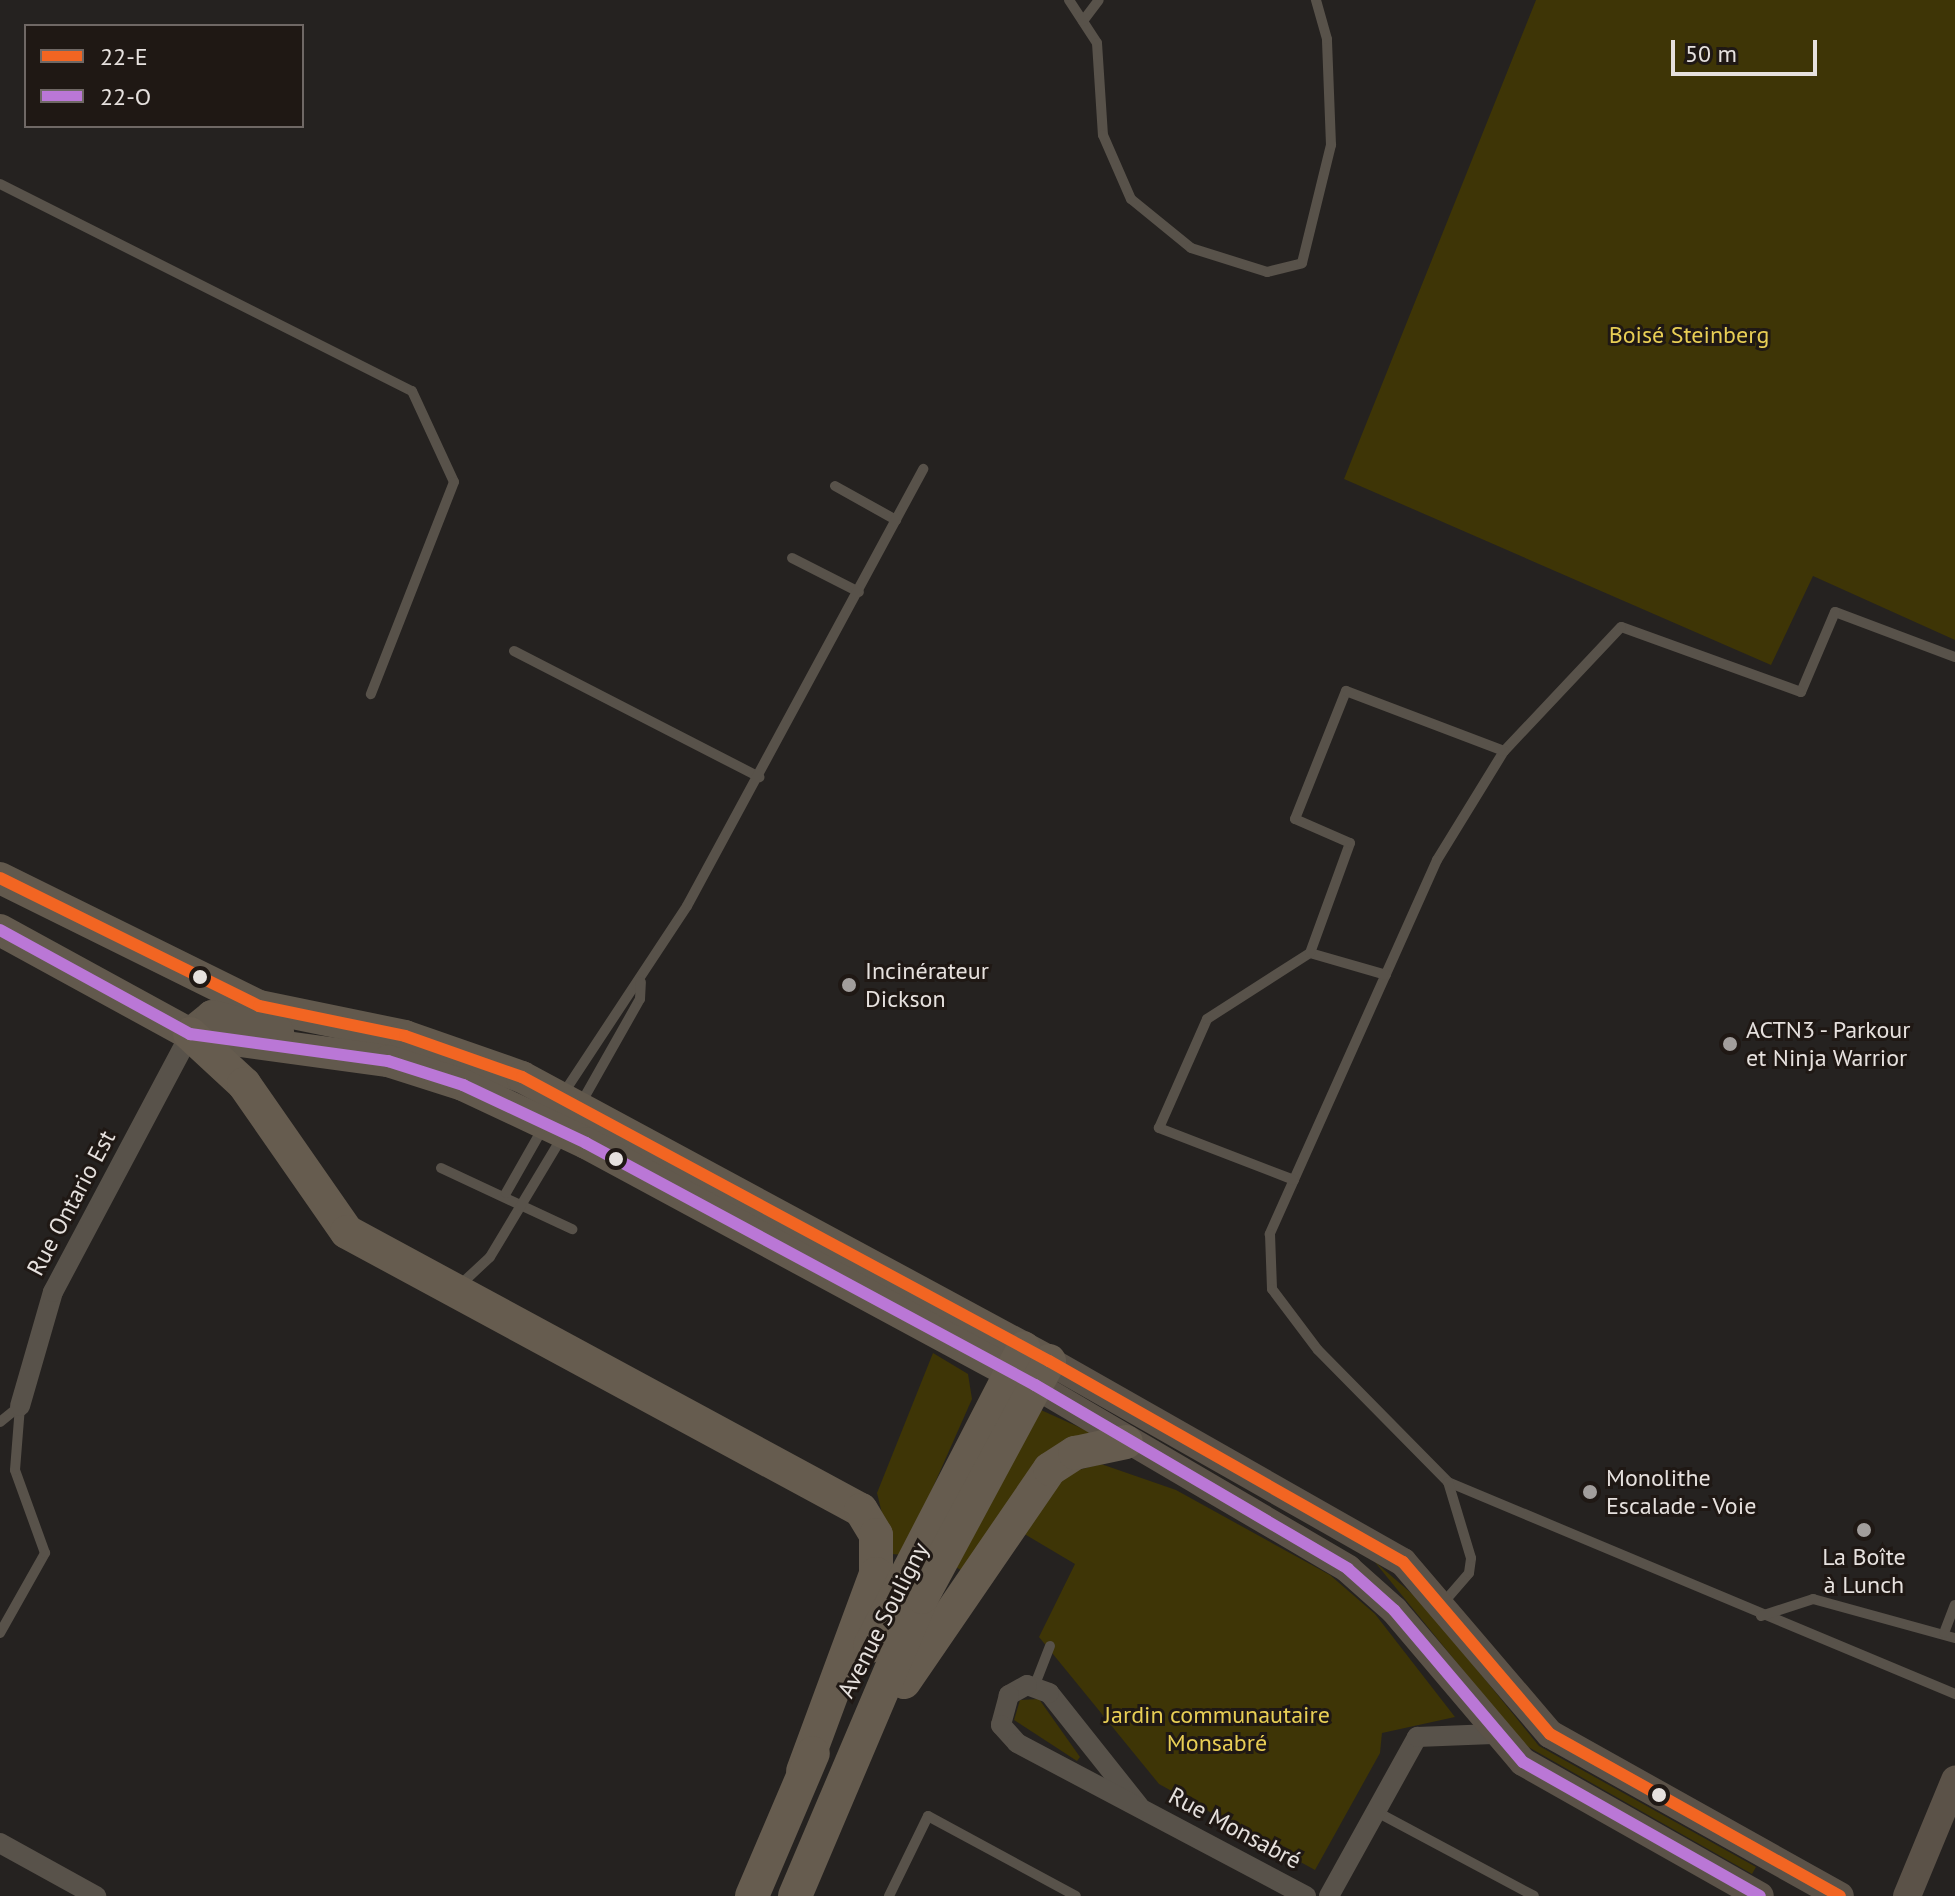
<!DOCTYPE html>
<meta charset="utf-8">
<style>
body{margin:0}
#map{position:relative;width:1955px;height:1896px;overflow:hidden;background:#252220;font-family:"PT Sans",sans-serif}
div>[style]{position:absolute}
.green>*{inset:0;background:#3e3506}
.service>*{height:10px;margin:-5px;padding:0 5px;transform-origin:5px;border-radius:5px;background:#58524a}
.minor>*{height:20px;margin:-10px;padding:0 10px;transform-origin:10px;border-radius:10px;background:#58524a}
.secondary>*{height:28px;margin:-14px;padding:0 14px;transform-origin:14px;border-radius:14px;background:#5b5248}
.primary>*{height:32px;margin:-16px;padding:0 16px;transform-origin:16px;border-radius:16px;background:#62594d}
.trunk>*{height:34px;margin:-17px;padding:0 17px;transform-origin:17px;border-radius:17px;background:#665c4f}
.bus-1>*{height:12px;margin:-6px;padding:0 6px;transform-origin:6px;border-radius:6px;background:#f26522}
.bus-2>*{height:12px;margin:-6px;padding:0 6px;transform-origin:6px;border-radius:6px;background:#ba77d6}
.dots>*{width:22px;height:22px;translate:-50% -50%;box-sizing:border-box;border:4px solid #1f1814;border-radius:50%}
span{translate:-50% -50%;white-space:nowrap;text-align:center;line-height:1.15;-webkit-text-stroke:6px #1f1814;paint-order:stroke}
.park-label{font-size:24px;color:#e8ce55}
.poi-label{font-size:24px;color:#e6e1de}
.left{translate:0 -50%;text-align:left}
.street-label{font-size:24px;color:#e6e1de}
.legend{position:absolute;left:24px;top:24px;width:280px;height:104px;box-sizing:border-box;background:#1f1814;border:2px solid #6f6865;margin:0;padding:10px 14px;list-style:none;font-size:24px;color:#e6e1de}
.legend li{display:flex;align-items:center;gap:16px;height:40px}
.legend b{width:40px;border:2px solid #6f6865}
.scale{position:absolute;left:1671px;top:40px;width:146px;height:36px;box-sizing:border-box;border:4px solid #e6e1de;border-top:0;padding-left:10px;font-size:24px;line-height:28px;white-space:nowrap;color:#e6e1de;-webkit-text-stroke:6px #1f1814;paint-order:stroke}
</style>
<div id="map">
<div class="green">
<i style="clip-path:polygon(1536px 0,1955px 0,1955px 640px,1813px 576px,1771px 665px,1344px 479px)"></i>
<i style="clip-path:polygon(933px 1353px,968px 1374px,972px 1399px,903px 1555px,892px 1554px,877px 1493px)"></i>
<i style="clip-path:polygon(1041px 1410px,1094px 1434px,961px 1570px,952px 1565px)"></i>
<i style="clip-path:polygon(1101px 1464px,1176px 1490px,1330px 1575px,1375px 1614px,1455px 1717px,1382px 1733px,1380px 1753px,1315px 1870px,1159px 1784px,1039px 1637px,1075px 1564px,1016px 1529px,1056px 1476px)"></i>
<i style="clip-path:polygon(1374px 1561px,1425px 1605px,1539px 1746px,1756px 1867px,1752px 1874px,1523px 1744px)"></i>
<i style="clip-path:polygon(1039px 1699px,1080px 1757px,1077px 1761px,1014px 1720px,1020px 1700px)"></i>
</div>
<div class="service">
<i style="left:1069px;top:0;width:51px;rotate:56.9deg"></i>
<i style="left:1097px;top:43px;width:92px;rotate:86.3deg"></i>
<i style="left:1103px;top:135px;width:70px;rotate:66.4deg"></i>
<i style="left:1131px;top:199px;width:77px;rotate:39.2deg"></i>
<i style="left:1191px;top:248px;width:80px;rotate:17.5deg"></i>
<i style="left:1267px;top:272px;width:36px;rotate:-14deg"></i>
<i style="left:1302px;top:263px;width:122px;rotate:-76.2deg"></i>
<i style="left:1331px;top:145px;width:106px;rotate:-92.2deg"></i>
<i style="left:1327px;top:39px;width:41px;rotate:-105.8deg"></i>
<i style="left:1083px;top:21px;width:26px;rotate:-53deg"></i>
<i style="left:0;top:184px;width:461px;rotate:26.7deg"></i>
<i style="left:412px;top:391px;width:100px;rotate:65.2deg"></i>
<i style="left:454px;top:482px;width:228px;rotate:111.4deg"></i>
<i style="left:835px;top:486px;width:70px;rotate:29.1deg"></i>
<i style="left:792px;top:558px;width:75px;rotate:26.9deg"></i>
<i style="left:514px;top:651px;width:276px;rotate:27.2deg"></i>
<i style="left:1955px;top:657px;width:128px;rotate:-159.4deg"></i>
<i style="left:1835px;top:612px;width:87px;rotate:113deg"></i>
<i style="left:1801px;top:692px;width:191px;rotate:-160.1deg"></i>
<i style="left:1621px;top:627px;width:170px;rotate:133.3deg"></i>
<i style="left:1504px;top:751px;width:128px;rotate:121.6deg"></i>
<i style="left:1437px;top:860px;width:410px;rotate:114.1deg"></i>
<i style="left:1270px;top:1234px;width:55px;rotate:87.9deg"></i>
<i style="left:1272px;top:1289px;width:76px;rotate:53deg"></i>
<i style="left:1318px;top:1350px;width:185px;rotate:45.4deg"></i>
<i style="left:1448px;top:1482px;width:550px;rotate:22.69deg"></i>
<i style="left:1310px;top:953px;width:79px;rotate:16.1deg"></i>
<i style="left:563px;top:1094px;width:225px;rotate:-56.6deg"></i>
<i style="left:687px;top:906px;width:497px;rotate:-61.6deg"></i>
<i style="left:580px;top:1105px;width:122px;rotate:-60.5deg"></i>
<i style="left:640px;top:999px;width:17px;rotate:-87deg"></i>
<i style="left:441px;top:1168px;width:145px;rotate:25deg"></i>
<i style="left:1294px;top:1180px;width:145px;rotate:-158.9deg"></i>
<i style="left:1159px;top:1128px;width:119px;rotate:-66.2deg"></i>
<i style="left:1207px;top:1019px;width:122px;rotate:-32.7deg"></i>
<i style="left:1310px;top:953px;width:117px;rotate:-70deg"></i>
<i style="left:1350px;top:843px;width:60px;rotate:-156.4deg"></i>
<i style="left:1295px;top:819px;width:138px;rotate:-68.3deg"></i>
<i style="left:1346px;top:691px;width:169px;rotate:20.8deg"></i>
<i style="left:506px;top:1193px;width:75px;rotate:-60.4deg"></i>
<i style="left:459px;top:1286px;width:42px;rotate:-43.1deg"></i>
<i style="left:490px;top:1257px;width:140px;rotate:-59deg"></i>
<i style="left:0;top:1422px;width:26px;rotate:-39deg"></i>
<i style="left:1444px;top:1602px;width:38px;rotate:-49deg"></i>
<i style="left:1469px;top:1573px;width:15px;rotate:-82deg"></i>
<i style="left:1471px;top:1558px;width:79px;rotate:-106.8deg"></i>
<i style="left:1761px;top:1616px;width:55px;rotate:-18.1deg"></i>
<i style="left:1813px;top:1599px;width:147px;rotate:15.4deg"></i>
<i style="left:0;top:1633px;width:92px;rotate:-60.6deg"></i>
<i style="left:45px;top:1553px;width:88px;rotate:-109.9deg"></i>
<i style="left:15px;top:1470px;width:64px;rotate:-85.5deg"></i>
<i style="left:1944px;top:1633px;width:30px;rotate:-69deg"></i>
<i style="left:1034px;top:1687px;width:44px;rotate:-68.7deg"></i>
<i style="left:1375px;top:1811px;width:180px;rotate:28.1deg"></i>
<i style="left:889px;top:1896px;width:89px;rotate:-64deg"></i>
<i style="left:928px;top:1816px;width:168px;rotate:28.4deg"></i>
</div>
<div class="minor">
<i style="left:20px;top:1406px;width:119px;rotate:-73.9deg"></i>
<i style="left:53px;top:1292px;width:292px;rotate:-62deg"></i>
<i style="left:1139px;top:1806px;width:144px;rotate:-128.5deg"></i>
<i style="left:1049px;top:1693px;width:23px;rotate:-160deg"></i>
<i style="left:1027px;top:1685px;width:21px;rotate:151deg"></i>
<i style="left:1009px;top:1695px;width:31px;rotate:105deg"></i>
<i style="left:1001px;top:1725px;width:24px;rotate:48deg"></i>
<i style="left:1017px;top:1743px;width:327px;rotate:27.9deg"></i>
<i style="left:0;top:1843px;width:110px;rotate:28.9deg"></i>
<i style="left:1329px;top:1896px;width:182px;rotate:-61deg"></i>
<i style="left:1417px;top:1737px;width:76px;rotate:-2.3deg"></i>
</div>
<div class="secondary">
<i style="left:1049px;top:1361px;width:407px;rotate:29.6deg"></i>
<i style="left:1403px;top:1562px;width:226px;rotate:49.5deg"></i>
<i style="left:1550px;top:1734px;width:332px;rotate:29.2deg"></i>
<i style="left:1035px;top:1385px;width:363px;rotate:30.4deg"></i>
<i style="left:1348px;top:1569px;width:62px;rotate:41.7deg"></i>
<i style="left:1394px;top:1610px;width:199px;rotate:49.7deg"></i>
<i style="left:1523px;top:1762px;width:272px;rotate:29.5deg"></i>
<i style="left:1907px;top:1896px;width:126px;rotate:-67.5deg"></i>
</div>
<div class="primary">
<i style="left:0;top:878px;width:289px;rotate:26.3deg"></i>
<i style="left:259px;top:1006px;width:149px;rotate:11.6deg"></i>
<i style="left:405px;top:1036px;width:124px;rotate:19.3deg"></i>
<i style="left:522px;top:1077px;width:596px;rotate:28.37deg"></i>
<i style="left:0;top:930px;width:217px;rotate:28.7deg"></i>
<i style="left:190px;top:1034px;width:200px;rotate:7.8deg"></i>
<i style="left:388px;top:1061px;width:79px;rotate:17.7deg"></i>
<i style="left:463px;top:1085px;width:136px;rotate:25.2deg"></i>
<i style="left:586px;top:1143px;width:507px;rotate:28.38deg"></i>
<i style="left:190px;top:1034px;width:28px;rotate:-39deg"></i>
<i style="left:212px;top:1016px;width:68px;rotate:13.6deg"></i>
</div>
<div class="trunk">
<i style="left:190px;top:1034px;width:74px;rotate:42.8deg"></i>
<i style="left:244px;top:1084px;width:180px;rotate:55.2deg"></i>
<i style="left:347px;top:1232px;width:584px;rotate:28.41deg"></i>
<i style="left:861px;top:1510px;width:29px;rotate:59deg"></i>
<i style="left:876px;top:1535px;width:39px;rotate:90deg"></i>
<i style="left:876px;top:1574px;width:210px;rotate:110.3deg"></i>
<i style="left:870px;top:1646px;width:335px;rotate:-62.7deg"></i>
<i style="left:904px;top:1682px;width:258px;rotate:-55.6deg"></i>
<i style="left:1050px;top:1469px;width:30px;rotate:-33deg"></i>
<i style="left:1075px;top:1453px;width:52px;rotate:-12.2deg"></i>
<i style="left:752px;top:1896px;width:155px;rotate:-66.9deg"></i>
<i style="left:795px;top:1896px;width:325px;rotate:-67deg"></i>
<i style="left:922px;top:1597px;width:268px;rotate:-61.7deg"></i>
</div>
<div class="bus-1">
<i style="left:0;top:878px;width:289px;rotate:26.3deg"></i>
<i style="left:259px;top:1006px;width:149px;rotate:11.6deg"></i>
<i style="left:405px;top:1036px;width:124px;rotate:19.3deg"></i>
<i style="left:522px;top:1077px;width:599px;rotate:28.32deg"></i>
<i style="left:1049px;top:1361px;width:407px;rotate:29.6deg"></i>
<i style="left:1403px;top:1562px;width:226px;rotate:49.5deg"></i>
<i style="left:1550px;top:1734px;width:332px;rotate:29.2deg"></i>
</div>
<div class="bus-2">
<i style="left:0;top:930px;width:217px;rotate:28.7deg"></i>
<i style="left:190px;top:1034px;width:200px;rotate:7.8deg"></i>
<i style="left:388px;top:1061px;width:79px;rotate:17.7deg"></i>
<i style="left:463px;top:1085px;width:136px;rotate:25.2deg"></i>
<i style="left:586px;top:1143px;width:510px;rotate:28.32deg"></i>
<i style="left:1035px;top:1385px;width:363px;rotate:30.4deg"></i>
<i style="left:1348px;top:1569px;width:62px;rotate:41.7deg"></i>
<i style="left:1394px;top:1610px;width:199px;rotate:49.7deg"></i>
<i style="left:1523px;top:1762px;width:272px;rotate:29.5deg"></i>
</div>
<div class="dots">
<i style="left:200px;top:977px;background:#e6e1de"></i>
<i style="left:849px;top:985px;background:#a29e9c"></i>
<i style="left:1730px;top:1044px;background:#a29e9c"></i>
<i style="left:616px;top:1159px;background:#e6e1de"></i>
<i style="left:1590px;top:1492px;background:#a29e9c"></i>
<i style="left:1864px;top:1530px;background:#a29e9c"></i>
<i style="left:1659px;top:1795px;background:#e6e1de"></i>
</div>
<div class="park-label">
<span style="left:1689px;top:335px">Boisé Steinberg</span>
<span style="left:1217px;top:1729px">Jardin communautaire<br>Monsabré</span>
</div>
<div class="poi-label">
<span class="left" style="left:865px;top:985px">Incinérateur<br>Dickson</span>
<span class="left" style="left:1746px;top:1044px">ACTN3 - Parkour<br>et Ninja Warrior</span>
<span class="left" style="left:1606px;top:1492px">Monolithe<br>Escalade - Voie</span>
<span style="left:1864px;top:1571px">La Boîte<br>à Lunch</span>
</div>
<div class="street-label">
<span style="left:71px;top:1203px;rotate:-62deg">Rue Ontario Est</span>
<span style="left:883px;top:1620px;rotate:-63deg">Avenue Souligny</span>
<span style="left:1235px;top:1828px;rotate:28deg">Rue Monsabré</span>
</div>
<ul class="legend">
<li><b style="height:10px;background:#f26522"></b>22-E</li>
<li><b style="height:10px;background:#ba77d6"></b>22-O</li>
</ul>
<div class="scale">50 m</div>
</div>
